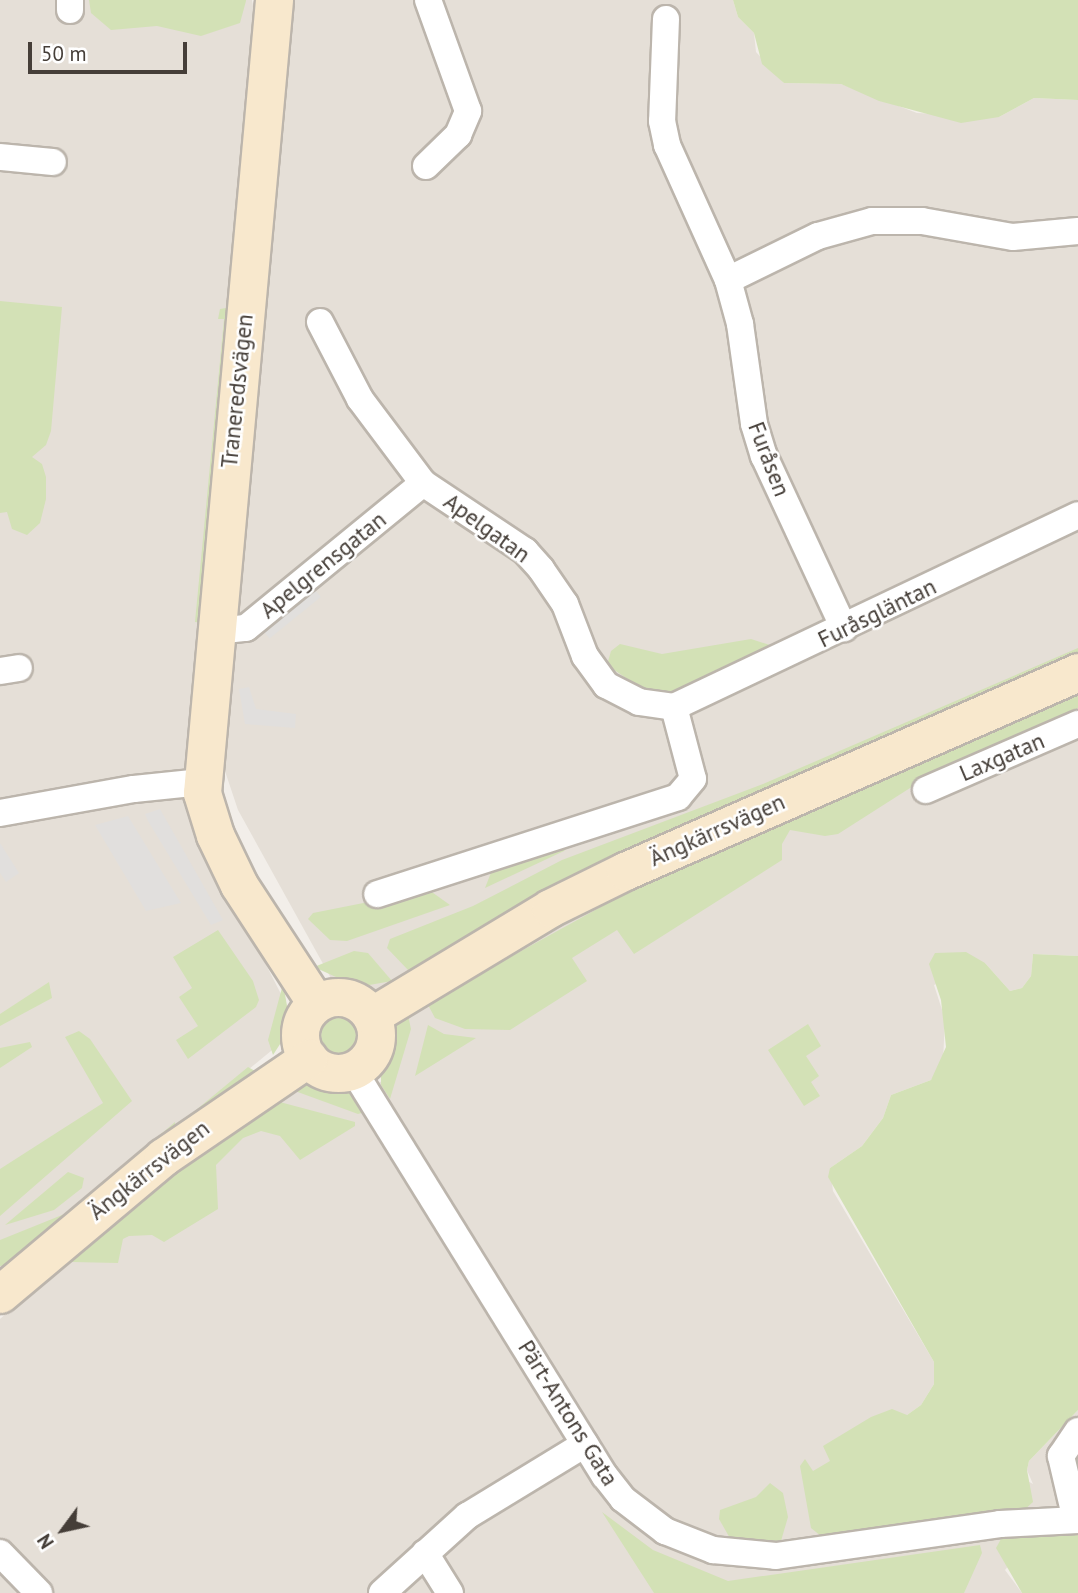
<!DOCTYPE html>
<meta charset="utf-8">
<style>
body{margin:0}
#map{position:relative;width:1078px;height:1593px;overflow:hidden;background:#f2eee9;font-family:"PT Sans",sans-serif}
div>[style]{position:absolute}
.residential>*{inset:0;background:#e5dfd7}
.green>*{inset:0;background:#d3e1b6}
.round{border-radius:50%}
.parking>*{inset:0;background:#e1dfdd;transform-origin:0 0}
.roads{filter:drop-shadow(2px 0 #bcb5ac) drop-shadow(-2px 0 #bcb5ac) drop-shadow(0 2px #bcb5ac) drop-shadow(0 -2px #bcb5ac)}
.street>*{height:26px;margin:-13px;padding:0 13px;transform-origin:13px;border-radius:13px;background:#fff}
.secondary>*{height:37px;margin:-18.5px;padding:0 18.5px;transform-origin:18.5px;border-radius:18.5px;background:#f8e8cd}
.secondary>.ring{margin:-18.5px;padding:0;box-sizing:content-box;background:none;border:37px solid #f8e8cd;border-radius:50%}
span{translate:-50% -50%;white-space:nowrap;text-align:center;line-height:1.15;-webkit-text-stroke:5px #fff;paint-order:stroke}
.street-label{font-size:23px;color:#453e38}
.north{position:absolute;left:28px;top:1495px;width:70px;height:70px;-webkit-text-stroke:5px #fff;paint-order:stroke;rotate:237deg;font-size:19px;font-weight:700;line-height:28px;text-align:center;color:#453e38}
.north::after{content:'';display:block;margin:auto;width:24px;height:32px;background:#453e38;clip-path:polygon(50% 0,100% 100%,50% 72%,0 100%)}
.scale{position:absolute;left:28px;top:42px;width:159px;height:32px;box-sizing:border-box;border:4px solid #453e38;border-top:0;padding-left:9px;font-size:21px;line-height:24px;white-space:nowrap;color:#453e38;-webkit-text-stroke:5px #fff;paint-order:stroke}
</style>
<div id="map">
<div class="residential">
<i style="clip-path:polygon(0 0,252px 0,261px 56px,210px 856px,281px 994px,283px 1041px,0 1275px)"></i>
<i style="clip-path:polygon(282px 0,733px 0,738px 17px,754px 33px,756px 52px,784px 83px,841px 84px,917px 113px,999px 117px,1034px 98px,1078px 100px,1078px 667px,367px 1000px,332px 980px,238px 810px,224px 768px,252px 341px)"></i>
<i style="clip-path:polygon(1078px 681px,1078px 956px,1033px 954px,1031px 976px,1022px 988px,1010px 991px,985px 963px,934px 985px,945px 1019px,943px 1061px,931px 1080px,891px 1095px,883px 1118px,862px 1146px,830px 1168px,833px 1191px,934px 1362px,934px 1384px,921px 1405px,907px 1415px,1033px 1484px,1027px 1470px,1029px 1461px,1078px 1410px,1078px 1535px,1036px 1533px,1005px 1570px,1022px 1593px,0 1593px,0 1319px,75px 1253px,247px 1119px,302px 1089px,343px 1103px,382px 1081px,383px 1036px,390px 1022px,572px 910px)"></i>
</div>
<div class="green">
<i style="clip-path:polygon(89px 0,246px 0,246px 1px,240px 23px,201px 36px,157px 26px,111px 30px,91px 13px)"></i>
<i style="clip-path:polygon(733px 0,1078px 0,1078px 100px,1034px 98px,999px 117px,961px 123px,879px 101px,841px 84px,784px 83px,762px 64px,754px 33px,738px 17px)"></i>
<i style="clip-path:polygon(0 301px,62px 307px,51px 431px,46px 445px,32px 457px,42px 464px,46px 477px,46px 499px,40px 523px,27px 535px,12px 529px,7px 512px,0 513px)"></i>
<i style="clip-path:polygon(226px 308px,232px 310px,205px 623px,195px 622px,224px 319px,218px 319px,220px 309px)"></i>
<i style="clip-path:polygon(751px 639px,776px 647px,676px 693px,645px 691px,607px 665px,611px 651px,620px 644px,662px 654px)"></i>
<i style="clip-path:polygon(1078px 648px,1078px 659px,509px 913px,409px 971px,387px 948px,390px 939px,473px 906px,562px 860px,763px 784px)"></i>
<i style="clip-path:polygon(1078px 691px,1078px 708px,943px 767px,838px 834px,825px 836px,790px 830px,782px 844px,782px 860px,634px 954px,617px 930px,572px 958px,587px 981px,510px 1030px,465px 1029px,435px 1018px,427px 1003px,655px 877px)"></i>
<i style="clip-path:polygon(570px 844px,564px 851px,485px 888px,494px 865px)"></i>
<i style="clip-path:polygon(429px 890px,450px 905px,347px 941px,330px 940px,308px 919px,313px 913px)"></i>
<i style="clip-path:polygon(218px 930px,253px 981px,259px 1000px,256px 1007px,188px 1059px,176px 1040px,198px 1026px,179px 997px,192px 988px,173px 957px)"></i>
<i style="clip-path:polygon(354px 951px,368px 953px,392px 981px,358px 987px,314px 967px)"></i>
<i style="clip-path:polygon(966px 952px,985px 963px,1010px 991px,1022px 988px,1031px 976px,1033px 954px,1078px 956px,1078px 1410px,1029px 1461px,1027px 1470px,1033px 1502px,1022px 1512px,821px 1536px,811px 1528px,800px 1466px,805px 1459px,813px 1471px,830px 1461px,823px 1446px,871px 1417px,892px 1409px,907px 1415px,921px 1405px,934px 1384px,934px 1362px,828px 1177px,830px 1168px,862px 1146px,883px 1118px,891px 1095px,931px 1080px,946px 1047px,941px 1000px,929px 964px,935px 953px)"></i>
<i style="clip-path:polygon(49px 982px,52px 998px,0 1026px,0 1014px)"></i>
<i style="clip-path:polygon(283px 984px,291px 1027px,273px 1055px,268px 1040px)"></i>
<i style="clip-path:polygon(408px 1015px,411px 1029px,390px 1099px,381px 1085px,381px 1057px,396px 1026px)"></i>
<i class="round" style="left:321px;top:1018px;width:36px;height:36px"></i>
<i style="clip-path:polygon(808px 1024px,821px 1046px,806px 1056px,819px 1076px,811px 1082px,820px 1096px,804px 1106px,768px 1050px)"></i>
<i style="clip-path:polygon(428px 1025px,444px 1034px,476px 1038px,415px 1076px)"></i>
<i style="clip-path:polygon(79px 1031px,90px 1039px,132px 1101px,0 1216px,0 1169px,103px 1103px,65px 1037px)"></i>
<i style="clip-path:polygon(30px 1042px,32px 1047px,0 1068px,0 1048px)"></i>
<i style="clip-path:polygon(248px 1067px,255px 1071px,206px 1109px,190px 1115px)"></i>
<i style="clip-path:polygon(322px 1080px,352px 1090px,365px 1112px,358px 1114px,295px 1091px,307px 1082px)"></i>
<i style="clip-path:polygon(276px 1101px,355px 1122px,355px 1126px,300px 1160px,280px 1136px,261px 1131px,243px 1138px,216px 1165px,218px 1209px,164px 1242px,152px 1235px,129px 1236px,123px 1239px,118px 1263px,72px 1262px,59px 1256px,191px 1153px)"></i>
<i style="clip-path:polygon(175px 1122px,175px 1131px,12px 1265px,0 1266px,0 1240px,72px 1211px)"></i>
<i style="clip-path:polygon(68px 1172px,84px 1178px,82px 1188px,54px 1210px,5px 1225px)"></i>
<i style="clip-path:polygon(770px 1483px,783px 1493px,788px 1517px,781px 1541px,773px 1546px,731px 1540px,719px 1519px,720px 1510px,756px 1497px)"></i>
<i style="clip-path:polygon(602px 1512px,653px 1550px,728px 1581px,980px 1545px,982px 1553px,964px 1593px,654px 1593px)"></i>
<i style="clip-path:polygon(1018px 1535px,1078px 1535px,1078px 1593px,1022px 1593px,996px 1548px,1001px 1539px)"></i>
</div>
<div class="parking">
<i style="left:312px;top:586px;width:14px;height:66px;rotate:51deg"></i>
<i style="clip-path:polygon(249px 687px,256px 709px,296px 714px,295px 728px,245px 724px,239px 689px)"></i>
<i style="clip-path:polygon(160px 809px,223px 920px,211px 925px,148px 821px,145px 814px)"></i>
<i style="clip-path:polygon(128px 816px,181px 903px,146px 911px,95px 825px)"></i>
<i style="clip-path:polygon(0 843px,19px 873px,6px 882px,0 873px)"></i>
</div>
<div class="roads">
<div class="street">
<i style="left:70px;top:0;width:10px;rotate:90deg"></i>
<i style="left:666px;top:19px;width:102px;rotate:92.2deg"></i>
<i style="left:662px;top:121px;width:25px;rotate:78deg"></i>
<i style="left:667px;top:145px;width:148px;rotate:65.7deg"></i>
<i style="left:728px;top:280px;width:46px;rotate:74.7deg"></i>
<i style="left:740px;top:324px;width:101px;rotate:82deg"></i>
<i style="left:754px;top:424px;width:34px;rotate:73deg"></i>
<i style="left:764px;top:456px;width:190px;rotate:65.1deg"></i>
<i style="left:0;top:157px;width:53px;rotate:5.4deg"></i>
<i style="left:426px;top:166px;width:45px;rotate:-44.1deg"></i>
<i style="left:458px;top:135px;width:26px;rotate:-67deg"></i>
<i style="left:468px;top:111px;width:118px;rotate:-109.8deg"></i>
<i style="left:728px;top:280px;width:100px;rotate:-26.1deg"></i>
<i style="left:818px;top:236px;width:56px;rotate:-15.5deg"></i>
<i style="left:872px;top:221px;width:50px"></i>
<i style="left:922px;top:221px;width:92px;rotate:10deg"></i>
<i style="left:1013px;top:237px;width:65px;rotate:-5.3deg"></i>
<i style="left:320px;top:322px;width:87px;rotate:62.5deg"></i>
<i style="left:360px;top:399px;width:105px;rotate:53.1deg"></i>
<i style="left:423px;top:483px;width:123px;rotate:33.7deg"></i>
<i style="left:525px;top:551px;width:24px;rotate:48deg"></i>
<i style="left:541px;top:569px;width:42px;rotate:55.6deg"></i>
<i style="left:565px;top:604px;width:56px;rotate:69deg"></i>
<i style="left:585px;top:656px;width:36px;rotate:54deg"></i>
<i style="left:606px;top:685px;width:37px;rotate:27deg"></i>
<i style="left:639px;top:702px;width:35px;rotate:8deg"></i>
<i style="left:674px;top:707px;width:74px;rotate:75.2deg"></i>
<i style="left:693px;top:779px;width:23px;rotate:130deg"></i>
<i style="left:678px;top:797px;width:316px;rotate:162.1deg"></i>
<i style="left:216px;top:631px;width:30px;rotate:-6deg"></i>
<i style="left:246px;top:628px;width:229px;rotate:-39.3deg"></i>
<i style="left:0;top:671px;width:19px;rotate:-9deg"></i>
<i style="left:674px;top:707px;width:447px;rotate:-25.4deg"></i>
<i style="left:926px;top:790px;width:166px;rotate:-23.5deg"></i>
<i style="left:0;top:813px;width:136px;rotate:-10.2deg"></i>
<i style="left:134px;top:789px;width:68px;rotate:-5.9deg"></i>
<i style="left:353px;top:1070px;width:478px;rotate:58.2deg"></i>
<i style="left:605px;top:1476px;width:29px;rotate:52deg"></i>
<i style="left:623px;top:1499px;width:53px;rotate:37.3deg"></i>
<i style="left:665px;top:1531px;width:52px;rotate:21.6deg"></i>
<i style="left:713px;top:1550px;width:63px;rotate:5.4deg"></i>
<i style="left:776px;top:1556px;width:226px;rotate:-8.1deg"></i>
<i style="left:1000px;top:1524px;width:78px;rotate:-2.9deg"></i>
<i style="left:1076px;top:1520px;width:66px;rotate:-103.2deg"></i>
<i style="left:1061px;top:1456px;width:30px;rotate:-56deg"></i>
<i style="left:0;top:1553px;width:56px;rotate:45.7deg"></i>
<i style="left:425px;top:1553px;width:47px;rotate:58deg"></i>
<i style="left:382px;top:1593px;width:115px;rotate:-42.2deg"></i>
<i style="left:467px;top:1516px;width:138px;rotate:-31.4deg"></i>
</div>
<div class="secondary">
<i style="left:274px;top:0;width:796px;rotate:95.19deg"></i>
<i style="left:202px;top:793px;width:44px;rotate:72.8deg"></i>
<i style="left:215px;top:835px;width:55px;rotate:64.4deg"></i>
<i style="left:239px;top:885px;width:141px;rotate:56.9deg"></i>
<i class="ring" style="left:300px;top:997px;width:39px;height:39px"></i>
<i style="left:371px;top:1016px;width:209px;rotate:-31.1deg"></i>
<i style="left:550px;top:908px;width:84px;rotate:-26.3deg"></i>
<i style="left:625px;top:871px;width:495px;rotate:-23.7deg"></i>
<i style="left:0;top:1294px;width:213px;rotate:-40deg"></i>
<i style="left:163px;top:1157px;width:176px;rotate:-34.3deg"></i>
</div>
</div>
<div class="street-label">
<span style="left:237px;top:391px;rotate:-84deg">Traneredsvägen</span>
<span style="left:769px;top:459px;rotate:69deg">Furåsen</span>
<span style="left:487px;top:528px;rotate:36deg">Apelgatan</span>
<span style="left:323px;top:565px;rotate:-39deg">Apelgrensgatan</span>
<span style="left:877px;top:613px;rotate:-26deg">Furåsgläntan</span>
<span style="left:1002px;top:757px;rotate:-23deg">Laxgatan</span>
<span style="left:717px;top:830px;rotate:-24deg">Ängkärrsvägen</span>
<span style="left:149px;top:1170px;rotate:-38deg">Ängkärrsvägen</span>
<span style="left:568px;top:1413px;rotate:58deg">Pärt-Antons Gata</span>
</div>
<div class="north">N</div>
<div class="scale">50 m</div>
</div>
